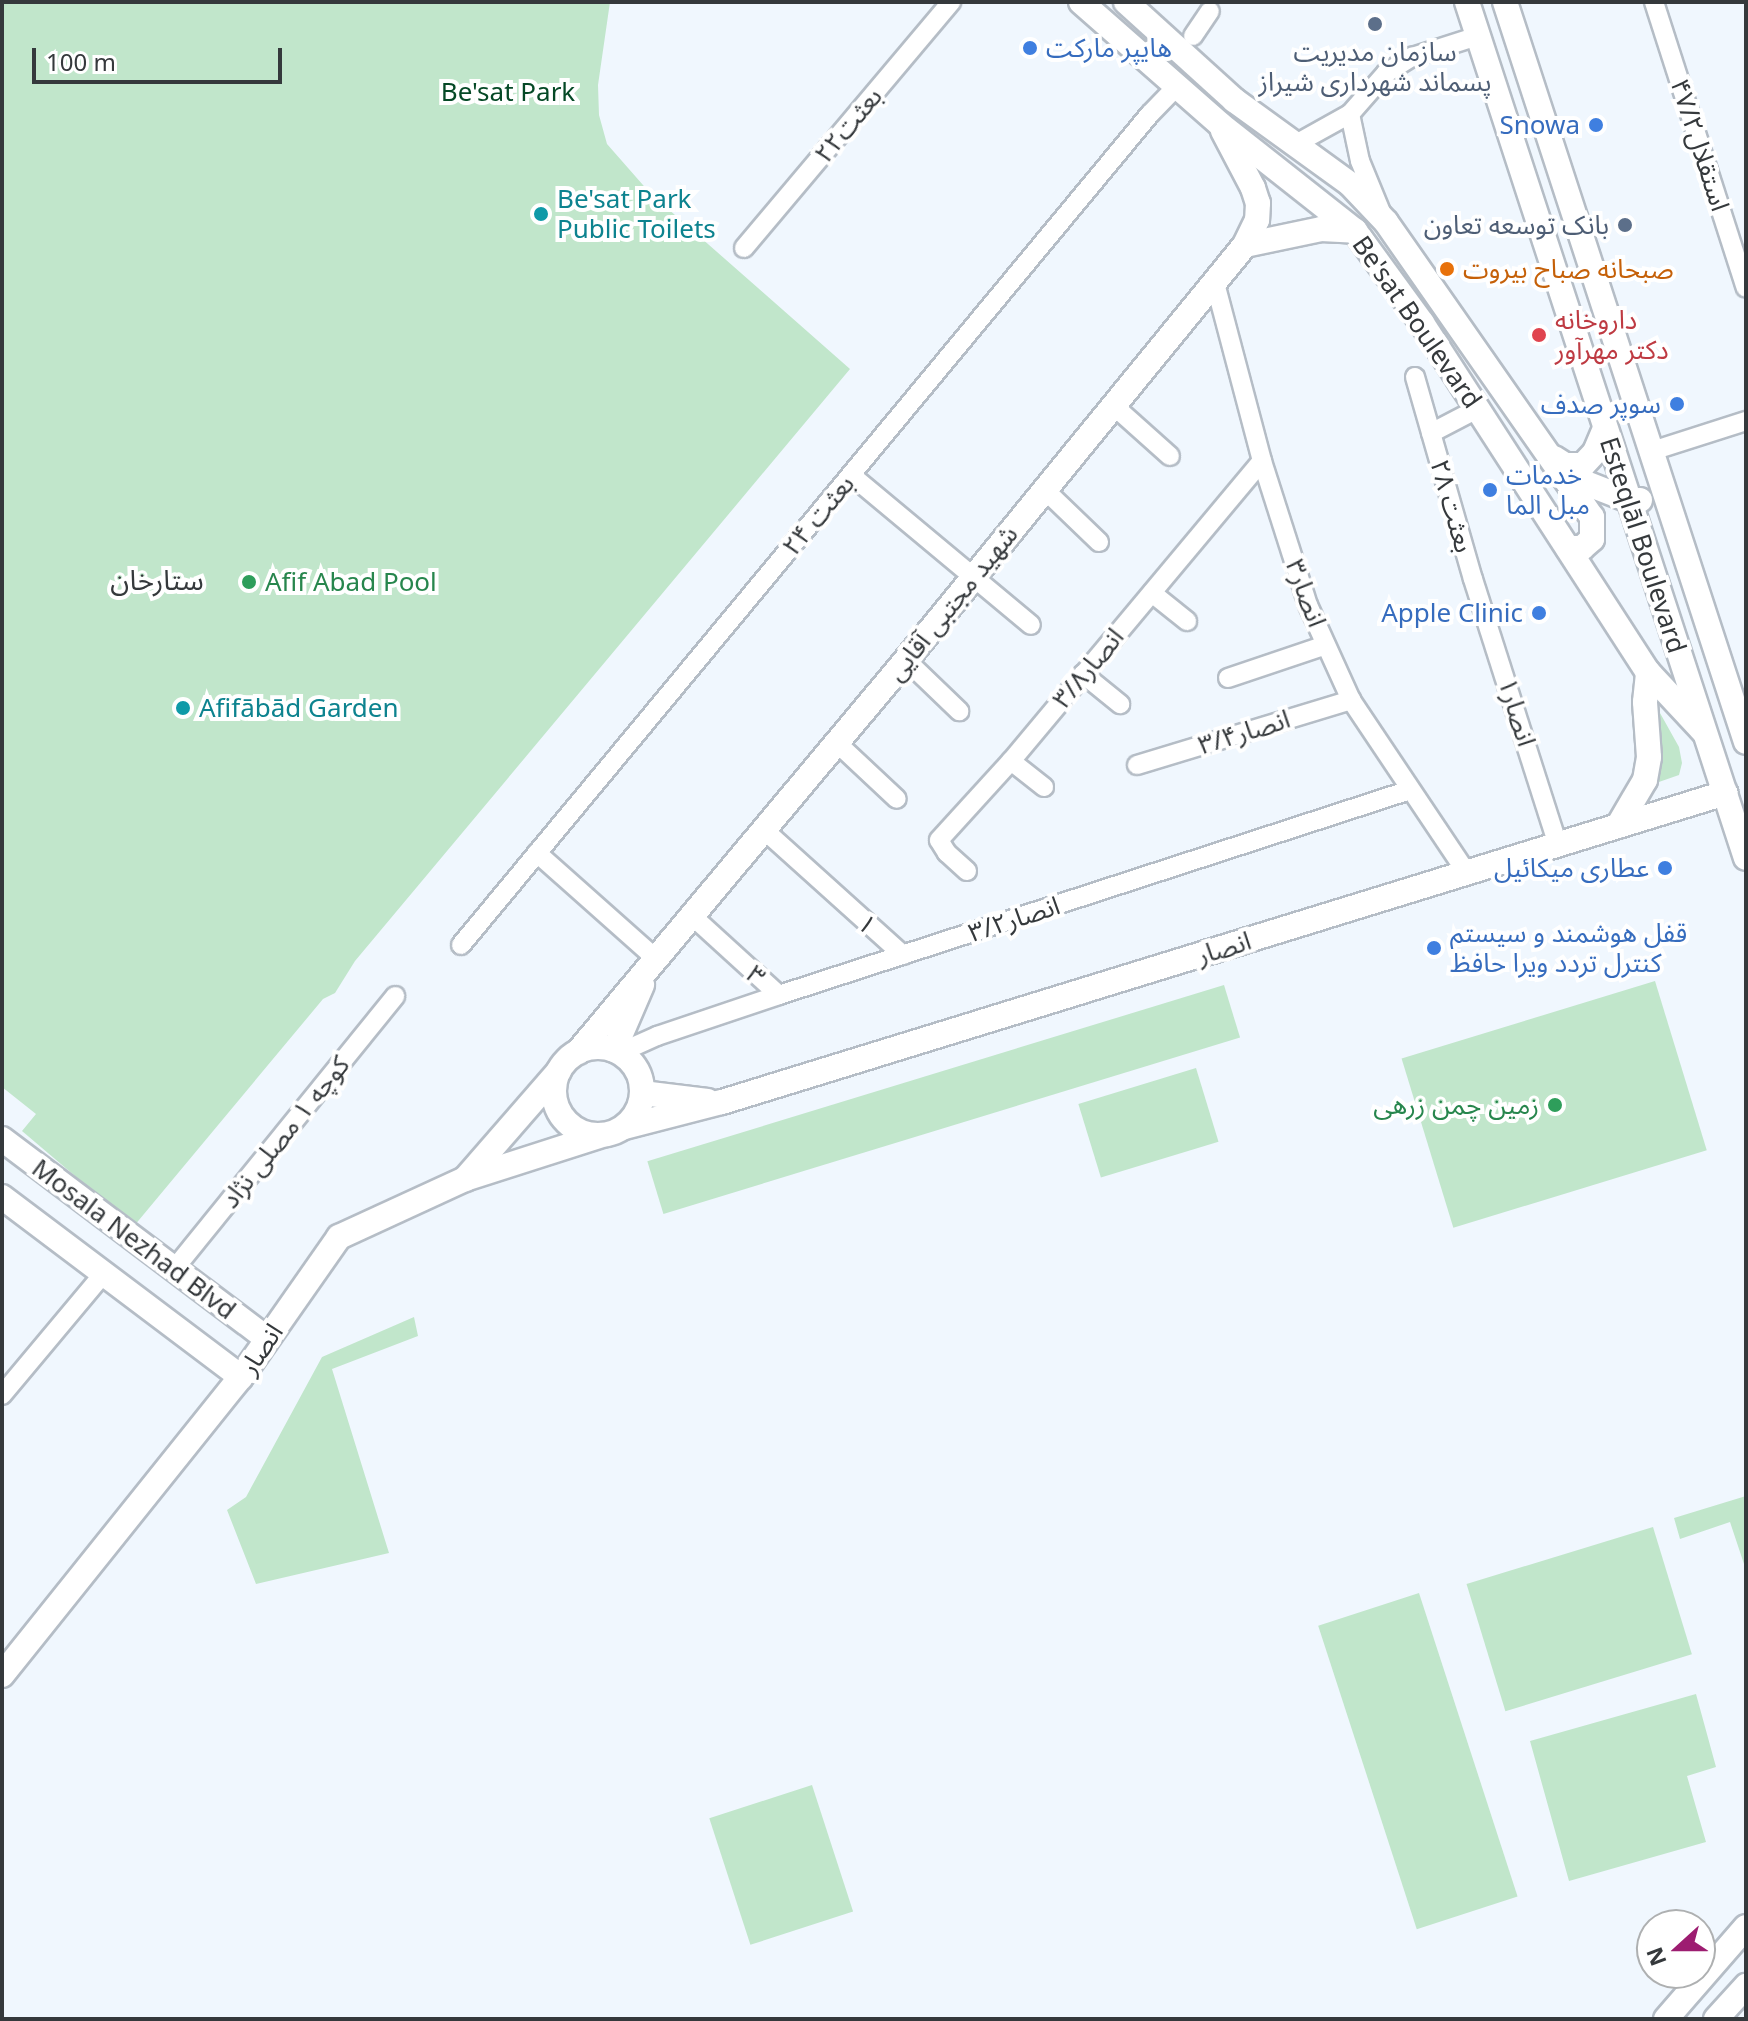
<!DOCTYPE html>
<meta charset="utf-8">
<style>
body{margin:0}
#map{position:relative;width:1748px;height:2021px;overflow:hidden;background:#f0f7fe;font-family:"Noto Sans","Noto Sans Arabic",sans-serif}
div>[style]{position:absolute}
.green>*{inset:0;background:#c1e6cb;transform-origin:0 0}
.roads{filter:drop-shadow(2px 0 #b5bdc6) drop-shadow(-2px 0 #b5bdc6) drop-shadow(0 2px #b5bdc6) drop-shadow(0 -2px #b5bdc6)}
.street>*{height:18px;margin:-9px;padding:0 9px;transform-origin:9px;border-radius:9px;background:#fff}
.secondary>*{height:24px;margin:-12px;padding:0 12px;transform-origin:12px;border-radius:12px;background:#fff}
.secondary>.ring{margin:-12px;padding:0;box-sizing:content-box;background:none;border:24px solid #fff;border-radius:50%}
.dots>*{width:22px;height:22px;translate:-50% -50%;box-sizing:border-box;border:4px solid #fff;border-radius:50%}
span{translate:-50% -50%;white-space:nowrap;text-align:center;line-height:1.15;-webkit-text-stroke:8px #fff;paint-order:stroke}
.shop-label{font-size:26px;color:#366cbe}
.left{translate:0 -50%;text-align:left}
.right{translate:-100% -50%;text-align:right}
.service-label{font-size:26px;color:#4e5e75}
.park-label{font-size:26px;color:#054926}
.street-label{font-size:26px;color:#35393c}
.culture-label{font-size:26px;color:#0d838f}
.food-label{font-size:26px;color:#c56008}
.health-label{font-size:26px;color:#be3a42}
.leisure-label{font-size:26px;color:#27864d}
.neighbourhood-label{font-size:28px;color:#35393c}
.frame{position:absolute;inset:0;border:4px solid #35393c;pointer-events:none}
.north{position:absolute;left:1636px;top:1909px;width:80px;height:80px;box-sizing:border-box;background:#fff;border:2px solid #aeb0b1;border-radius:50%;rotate:249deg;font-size:22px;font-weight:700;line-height:32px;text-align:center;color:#35393c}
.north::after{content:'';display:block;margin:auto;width:28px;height:36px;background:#9d1d71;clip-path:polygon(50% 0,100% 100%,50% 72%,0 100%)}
.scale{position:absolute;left:32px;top:48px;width:250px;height:36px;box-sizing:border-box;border:4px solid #35393c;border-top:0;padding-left:10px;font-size:24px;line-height:28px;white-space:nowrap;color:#35393c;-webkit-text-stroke:6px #fff;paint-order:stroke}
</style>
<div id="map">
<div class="green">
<i style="clip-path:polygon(2px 2px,610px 2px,598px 85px,599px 115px,607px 144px,650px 193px,850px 369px,355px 961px,335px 993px,323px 999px,134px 1226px,22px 1131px,36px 1114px,2px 1087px)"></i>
<i style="clip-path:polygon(1653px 712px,1660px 713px,1679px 747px,1682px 763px,1679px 775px,1656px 783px,1660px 755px)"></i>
<i style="left:1655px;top:981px;width:177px;height:265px;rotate:73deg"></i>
<i style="left:1224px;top:985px;width:55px;height:603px;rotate:73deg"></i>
<i style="left:1196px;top:1068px;width:77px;height:123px;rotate:73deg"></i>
<i style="clip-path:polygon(414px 1317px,418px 1336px,332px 1369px,389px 1553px,256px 1584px,227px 1510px,246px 1497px,322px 1357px)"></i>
<i style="clip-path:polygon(1746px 1496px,1746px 1570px,1730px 1522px,1680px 1539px,1674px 1518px)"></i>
<i style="left:1653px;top:1527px;width:133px;height:195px;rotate:73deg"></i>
<i style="left:1419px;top:1593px;width:319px;height:106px;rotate:72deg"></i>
<i style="clip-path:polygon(1696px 1694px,1716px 1767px,1687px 1776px,1706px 1842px,1569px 1881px,1530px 1741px)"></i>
<i style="left:812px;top:1785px;width:133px;height:108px;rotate:72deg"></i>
</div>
<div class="roads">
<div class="street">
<i style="left:1654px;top:2px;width:300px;rotate:72.2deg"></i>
<i style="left:1193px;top:36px;width:30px;rotate:-56deg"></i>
<i style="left:1350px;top:114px;width:48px;rotate:78deg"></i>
<i style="left:1360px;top:161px;width:55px;rotate:67.6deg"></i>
<i style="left:1294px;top:145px;width:64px;rotate:-29deg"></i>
<i style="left:1350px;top:114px;width:55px;rotate:-48.7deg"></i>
<i style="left:1386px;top:73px;width:31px;rotate:-32deg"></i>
<i style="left:1412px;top:57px;width:69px;rotate:-17.7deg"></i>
<i style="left:744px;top:248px;width:322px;rotate:-49.9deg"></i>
<i style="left:1215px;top:283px;width:184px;rotate:75.2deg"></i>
<i style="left:1262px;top:461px;width:151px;rotate:72.3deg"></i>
<i style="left:1308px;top:605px;width:104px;rotate:65.6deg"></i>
<i style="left:1351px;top:700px;width:208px;rotate:56.2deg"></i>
<i style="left:1415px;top:377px;width:210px;rotate:74deg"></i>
<i style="left:1473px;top:579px;width:279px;rotate:72.3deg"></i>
<i style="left:1114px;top:406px;width:75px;rotate:41.8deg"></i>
<i style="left:1431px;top:433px;width:52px;rotate:-27.6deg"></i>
<i style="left:1652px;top:451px;width:99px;rotate:-17.7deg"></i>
<i style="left:851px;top:475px;width:234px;rotate:39.8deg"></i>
<i style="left:1045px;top:490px;width:75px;rotate:43.9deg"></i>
<i style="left:1152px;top:593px;width:45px;rotate:38.7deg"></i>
<i style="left:906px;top:660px;width:74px;rotate:43.9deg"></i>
<i style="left:1083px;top:674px;width:48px;rotate:39deg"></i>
<i style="left:1228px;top:678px;width:103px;rotate:-18.6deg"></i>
<i style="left:836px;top:742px;width:83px;rotate:43.1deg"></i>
<i style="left:1011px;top:761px;width:42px;rotate:38.2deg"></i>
<i style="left:1137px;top:765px;width:224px;rotate:-16.9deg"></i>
<i style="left:762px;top:828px;width:190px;rotate:42deg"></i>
<i style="left:537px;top:853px;width:157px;rotate:41.6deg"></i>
<i style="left:967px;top:871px;width:27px;rotate:-138deg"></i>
<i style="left:947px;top:853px;width:15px;rotate:-122deg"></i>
<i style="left:939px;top:840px;width:107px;rotate:-47.7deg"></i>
<i style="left:1011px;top:761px;width:391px;rotate:-50.1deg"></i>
<i style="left:690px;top:914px;width:120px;rotate:42.3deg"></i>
<i style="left:461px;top:945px;width:1079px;rotate:-50.34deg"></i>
<i style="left:1150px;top:114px;width:37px;rotate:-46deg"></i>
<i style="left:619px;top:1053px;width:42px;rotate:-24.1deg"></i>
<i style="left:657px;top:1036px;width:129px;rotate:-18.6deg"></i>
<i style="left:779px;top:995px;width:663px;rotate:-18deg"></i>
<i style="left:175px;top:1268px;width:350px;rotate:-51deg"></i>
<i style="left:2px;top:1395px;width:159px;rotate:-50.1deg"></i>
</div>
<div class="secondary">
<i style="left:1081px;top:2px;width:186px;rotate:41.3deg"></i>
<i style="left:1221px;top:125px;width:171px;rotate:38.3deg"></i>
<i style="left:1355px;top:231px;width:114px;rotate:53.9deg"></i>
<i style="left:1422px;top:323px;width:416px;rotate:57.1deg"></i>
<i style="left:1648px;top:672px;width:81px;rotate:47deg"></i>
<i style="left:1126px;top:2px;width:146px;rotate:42.2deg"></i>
<i style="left:1234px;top:100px;width:143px;rotate:35.9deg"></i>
<i style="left:1350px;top:184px;width:52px;rotate:46.5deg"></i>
<i style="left:1386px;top:222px;width:360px;rotate:55.1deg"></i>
<i style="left:1592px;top:517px;width:22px;rotate:90deg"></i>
<i style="left:1592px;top:539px;width:13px;rotate:138deg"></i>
<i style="left:1582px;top:548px;width:14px;rotate:180deg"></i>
<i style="left:1467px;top:2px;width:900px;rotate:71.95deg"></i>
<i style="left:1505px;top:2px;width:778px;rotate:71.96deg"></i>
<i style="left:1223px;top:131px;width:64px;rotate:62.2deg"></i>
<i style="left:1253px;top:188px;width:16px;rotate:72deg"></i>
<i style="left:1258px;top:203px;width:17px;rotate:93deg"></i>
<i style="left:1257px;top:220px;width:28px;rotate:116deg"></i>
<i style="left:1245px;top:245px;width:78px;rotate:-11.9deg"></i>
<i style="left:1321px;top:229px;width:34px;rotate:3deg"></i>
<i style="left:1554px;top:458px;width:13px;rotate:32deg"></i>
<i style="left:1565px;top:465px;width:18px"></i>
<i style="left:1583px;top:465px;width:18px;rotate:-47deg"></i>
<i style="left:1595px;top:452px;width:25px;rotate:-67deg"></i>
<i style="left:1565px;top:475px;width:69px;rotate:21.3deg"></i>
<i style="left:1629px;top:500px;width:11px"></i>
<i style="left:1618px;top:826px;width:53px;rotate:-59.6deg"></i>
<i style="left:1645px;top:780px;width:23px;rotate:-80deg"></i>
<i style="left:1649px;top:757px;width:55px;rotate:-94.2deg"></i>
<i style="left:1645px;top:702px;width:30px;rotate:-84deg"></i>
<i class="ring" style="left:554px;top:1047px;width:64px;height:64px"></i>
<i style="left:614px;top:1050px;width:71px;rotate:-66.7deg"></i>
<i style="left:578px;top:1052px;width:511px;rotate:-50.08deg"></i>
<i style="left:906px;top:660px;width:536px;rotate:-50.76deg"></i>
<i style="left:642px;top:1093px;width:66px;rotate:6.9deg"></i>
<i style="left:625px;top:1127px;width:100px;rotate:-14.5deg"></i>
<i style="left:722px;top:1102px;width:1050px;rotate:-17.12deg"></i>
<i style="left:2px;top:1139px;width:332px;rotate:37deg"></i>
<i style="left:465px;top:1179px;width:142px;rotate:-49deg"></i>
<i style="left:2px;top:1197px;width:299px;rotate:37deg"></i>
<i style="left:2px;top:1675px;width:382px;rotate:-51.3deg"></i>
<i style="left:241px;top:1377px;width:171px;rotate:-55deg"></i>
<i style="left:339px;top:1237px;width:139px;rotate:-24.7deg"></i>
<i style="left:465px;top:1179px;width:141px;rotate:-17.8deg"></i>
<i style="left:1666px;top:2019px;width:122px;rotate:-49deg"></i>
<i style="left:1716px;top:2019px;width:45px;rotate:-47.7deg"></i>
</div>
</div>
<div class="dots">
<i style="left:1375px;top:24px;background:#5c6f8a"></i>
<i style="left:1030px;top:48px;background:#3f7fe0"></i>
<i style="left:1596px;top:125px;background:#3f7fe0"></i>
<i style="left:541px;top:214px;background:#0f9aa8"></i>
<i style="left:1625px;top:225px;background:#5c6f8a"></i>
<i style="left:1447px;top:269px;background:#e8710a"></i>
<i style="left:1539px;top:335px;background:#e0444e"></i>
<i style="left:1677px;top:404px;background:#3f7fe0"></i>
<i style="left:1490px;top:490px;background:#3f7fe0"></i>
<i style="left:249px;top:582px;background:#2e9e5b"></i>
<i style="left:1539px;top:613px;background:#3f7fe0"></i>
<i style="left:183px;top:708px;background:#0f9aa8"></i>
<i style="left:1665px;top:868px;background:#3f7fe0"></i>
<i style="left:1434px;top:948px;background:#3f7fe0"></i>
<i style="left:1555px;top:1105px;background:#2e9e5b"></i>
</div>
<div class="shop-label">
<span class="left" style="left:1046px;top:48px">هایپر مارکت</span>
<span class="right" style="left:1580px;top:125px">Snowa</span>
<span class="right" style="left:1661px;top:404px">سوپر صدف</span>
<span class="left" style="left:1506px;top:490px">خدمات<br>مبل الما</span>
<span class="right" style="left:1523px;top:613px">Apple Clinic</span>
<span class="right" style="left:1649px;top:868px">عطاری میکائیل</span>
<span class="left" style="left:1450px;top:948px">قفل هوشمند و سیستم<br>کنترل تردد ویرا حافظ</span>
</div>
<div class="service-label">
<span style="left:1375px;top:67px">سازمان مدیریت<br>پسماند شهرداری شیراز</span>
<span class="right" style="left:1609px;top:225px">بانک توسعه تعاون</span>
</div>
<div class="park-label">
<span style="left:508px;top:92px">Be'sat Park</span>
</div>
<div class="street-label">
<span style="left:848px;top:125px;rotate:-50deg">بعثت۲۲</span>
<span style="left:1700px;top:145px;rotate:72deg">استقلال۴۷/۲</span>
<span style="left:1417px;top:322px;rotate:55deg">Be'sat Boulevard</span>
<span style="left:1452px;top:506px;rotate:74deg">بعثت ۲۸</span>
<span style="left:818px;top:515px;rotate:-50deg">بعثت ۲۴</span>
<span style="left:1643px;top:545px;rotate:72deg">Esteqlāl Boulevard</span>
<span style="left:1306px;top:593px;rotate:70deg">انصار۳</span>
<span style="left:952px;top:603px;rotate:-51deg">شهید مجتبی آقایی</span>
<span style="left:1088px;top:668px;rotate:-50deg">انصار۳/۸</span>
<span style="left:1517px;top:712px;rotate:73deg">انصار۱</span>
<span style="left:1244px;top:732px;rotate:-17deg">انصار۳/۴</span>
<span style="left:1014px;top:919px;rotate:-18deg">انصار۳/۲</span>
<span style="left:867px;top:924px;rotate:42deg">۱</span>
<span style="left:1224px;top:948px;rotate:-17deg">انصار</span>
<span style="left:756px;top:975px;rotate:42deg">۳</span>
<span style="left:285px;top:1132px;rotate:-51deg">کوچه ۱ مصلی نژاد</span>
<span style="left:134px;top:1239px;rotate:37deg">Mosala Nezhad Blvd</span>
<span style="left:261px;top:1349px;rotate:-56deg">انصار</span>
</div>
<div class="culture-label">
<span class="left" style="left:557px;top:214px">Be'sat Park<br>Public Toilets</span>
<span class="left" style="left:199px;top:708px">Afifābād Garden</span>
</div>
<div class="food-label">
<span class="left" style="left:1463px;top:269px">صبحانه صباح بیروت</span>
</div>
<div class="health-label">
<span class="left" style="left:1555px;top:335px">داروخانه<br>دکتر مهرآور</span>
</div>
<div class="leisure-label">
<span class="left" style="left:265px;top:582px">Afif Abad Pool</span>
<span class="right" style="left:1539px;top:1105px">زمین چمن زرهی</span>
</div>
<div class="neighbourhood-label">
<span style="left:157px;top:579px">ستارخان</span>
</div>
<div class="frame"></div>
<div class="north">N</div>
<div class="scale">100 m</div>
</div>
